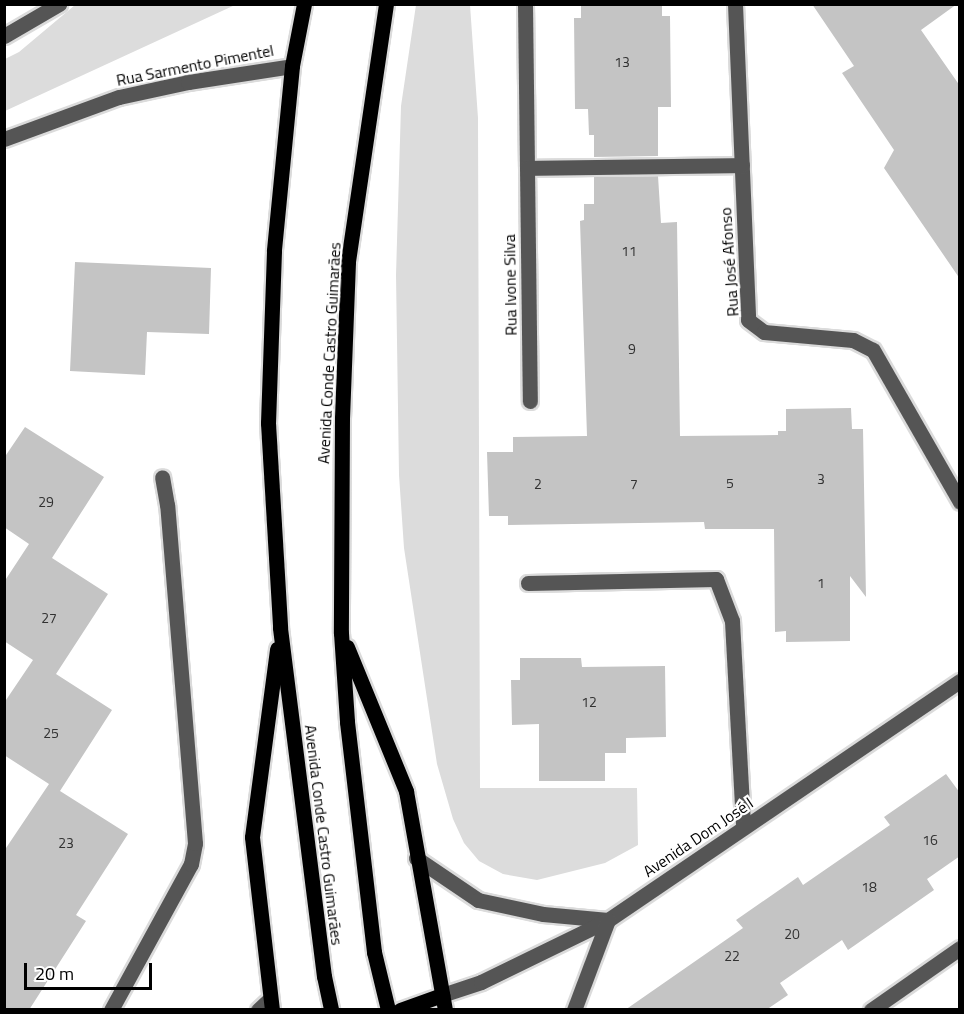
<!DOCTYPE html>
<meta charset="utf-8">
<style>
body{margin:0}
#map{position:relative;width:964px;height:1014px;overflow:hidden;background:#fff;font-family:"Titillium Web",sans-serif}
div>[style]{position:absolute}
.green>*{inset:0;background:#dcdcdc}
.building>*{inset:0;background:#c4c4c4}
.roads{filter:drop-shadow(2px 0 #dbdbdb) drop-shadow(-2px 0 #dbdbdb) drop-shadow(0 2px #dbdbdb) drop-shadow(0 -2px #dbdbdb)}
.minor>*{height:15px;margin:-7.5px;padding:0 7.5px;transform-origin:7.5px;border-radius:7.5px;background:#555}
.major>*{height:15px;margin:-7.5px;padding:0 7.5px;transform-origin:7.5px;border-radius:7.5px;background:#000}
span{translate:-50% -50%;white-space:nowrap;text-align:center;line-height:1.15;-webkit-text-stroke:4.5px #fff;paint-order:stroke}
.number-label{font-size:14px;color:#313131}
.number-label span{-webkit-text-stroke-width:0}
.street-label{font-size:16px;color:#000}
.frame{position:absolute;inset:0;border:6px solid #000;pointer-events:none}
.scale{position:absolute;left:24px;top:963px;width:128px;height:27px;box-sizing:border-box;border:3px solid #000;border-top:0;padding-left:8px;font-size:18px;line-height:21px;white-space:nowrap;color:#000;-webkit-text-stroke:4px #fff;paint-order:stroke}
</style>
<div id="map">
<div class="green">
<i style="clip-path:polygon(75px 5px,75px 4px,235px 5px,5px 111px,5px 59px,19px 52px)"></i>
<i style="clip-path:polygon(416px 5px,470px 5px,478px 118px,480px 788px,637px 788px,638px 845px,605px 863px,537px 880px,503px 874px,479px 861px,464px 843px,453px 819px,437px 764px,404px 548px,399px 475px,396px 275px,401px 106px)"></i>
</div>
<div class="building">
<i style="clip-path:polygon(581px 4px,662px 4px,662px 16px,670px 16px,671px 107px,658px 107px,658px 156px,594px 157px,594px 135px,589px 135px,588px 109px,575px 109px,574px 18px,581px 18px)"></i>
<i style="clip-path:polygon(812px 4px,957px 4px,921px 30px,960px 86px,960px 279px,884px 168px,894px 150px,842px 73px,854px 66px)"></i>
<i style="clip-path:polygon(658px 176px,661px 223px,677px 222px,680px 436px,778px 435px,778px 431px,786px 431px,786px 409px,851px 408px,852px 429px,863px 429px,866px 597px,850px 576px,850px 641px,786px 642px,786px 631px,775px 632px,774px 529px,705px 529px,704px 522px,508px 525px,508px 516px,489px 516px,487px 452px,513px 452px,513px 437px,587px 436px,580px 221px,584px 220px,584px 204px,594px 204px,594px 177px)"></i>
<i style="clip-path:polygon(75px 262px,211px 268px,209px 334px,147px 332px,145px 375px,70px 371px)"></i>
<i style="clip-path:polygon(25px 427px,104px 477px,52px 558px,108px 594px,56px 674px,112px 710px,60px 791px,128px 834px,76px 915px,86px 921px,29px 1010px,4px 1010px,4px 851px,49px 784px,4px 755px,4px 703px,33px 660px,4px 641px,4px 582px,29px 544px,4px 527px,4px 458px)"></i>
<i style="clip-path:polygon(520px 658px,581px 658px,582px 667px,665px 666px,666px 737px,626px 738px,626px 753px,605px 753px,605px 781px,539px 781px,539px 724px,512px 725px,511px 680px,520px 680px)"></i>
<i style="clip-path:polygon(946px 774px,960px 793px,960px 856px,927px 879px,934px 890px,848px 950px,842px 940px,780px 983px,788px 995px,766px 1010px,625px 1010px,743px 928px,736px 920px,798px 877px,803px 885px,890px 825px,884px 817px)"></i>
</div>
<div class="roads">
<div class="minor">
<i style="left:525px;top:4px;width:397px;rotate:89.3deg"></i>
<i style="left:735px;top:4px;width:316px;rotate:87.6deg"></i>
<i style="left:748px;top:320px;width:20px;rotate:37deg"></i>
<i style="left:764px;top:332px;width:89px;rotate:5.1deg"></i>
<i style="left:853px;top:340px;width:22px;rotate:27deg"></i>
<i style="left:873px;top:350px;width:175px;rotate:60.2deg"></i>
<i style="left:4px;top:36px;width:64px;rotate:-30.2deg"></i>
<i style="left:4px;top:139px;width:122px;rotate:-20.1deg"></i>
<i style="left:119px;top:97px;width:71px;rotate:-12.3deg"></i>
<i style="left:188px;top:82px;width:105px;rotate:-8.7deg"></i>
<i style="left:527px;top:168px;width:215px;rotate:-0.8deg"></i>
<i style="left:528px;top:583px;width:188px;rotate:-1.2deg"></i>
<i style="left:716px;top:579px;width:45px;rotate:69.1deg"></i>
<i style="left:732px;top:621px;width:206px;rotate:86.9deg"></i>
<i style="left:416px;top:858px;width:75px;rotate:34.1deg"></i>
<i style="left:478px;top:900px;width:66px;rotate:12.2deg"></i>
<i style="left:543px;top:914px;width:65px;rotate:5.3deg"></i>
<i style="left:442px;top:995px;width:41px;rotate:-18.4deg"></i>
<i style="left:481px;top:982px;width:141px;rotate:-26deg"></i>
<i style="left:608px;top:920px;width:425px;rotate:-34.2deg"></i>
<i style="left:111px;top:1010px;width:166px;rotate:-61.3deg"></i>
<i style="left:191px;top:864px;width:21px;rotate:-79deg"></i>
<i style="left:195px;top:843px;width:339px;rotate:-94.7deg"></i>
<i style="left:167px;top:505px;width:28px;rotate:-100deg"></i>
<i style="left:258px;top:1010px;width:16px;rotate:-43deg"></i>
<i style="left:574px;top:1010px;width:96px;rotate:-69.3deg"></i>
<i style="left:871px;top:1010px;width:108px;rotate:-34.9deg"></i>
</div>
<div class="major">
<i style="left:304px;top:4px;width:63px;rotate:101deg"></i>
<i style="left:292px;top:66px;width:186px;rotate:95.6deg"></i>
<i style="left:274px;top:251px;width:172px;rotate:92deg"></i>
<i style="left:268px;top:423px;width:205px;rotate:86.6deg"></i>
<i style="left:280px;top:628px;width:351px;rotate:82.8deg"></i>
<i style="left:324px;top:976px;width:35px;rotate:78deg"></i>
<i style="left:386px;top:4px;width:261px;rotate:98.4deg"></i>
<i style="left:348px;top:262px;width:156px;rotate:92.2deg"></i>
<i style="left:342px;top:418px;width:215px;rotate:90.3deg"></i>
<i style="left:341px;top:633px;width:89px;rotate:86.1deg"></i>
<i style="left:347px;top:722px;width:232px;rotate:83.3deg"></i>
<i style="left:374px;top:952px;width:60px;rotate:76.4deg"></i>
<i style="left:347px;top:647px;width:156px;rotate:67.7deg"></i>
<i style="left:406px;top:791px;width:222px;rotate:79.9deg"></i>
<i style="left:272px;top:1010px;width:174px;rotate:-96.6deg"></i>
<i style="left:252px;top:837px;width:190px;rotate:-82.4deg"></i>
<i style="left:400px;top:1010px;width:45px;rotate:-19.7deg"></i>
</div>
</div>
<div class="number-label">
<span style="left:622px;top:62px">13</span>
<span style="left:629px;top:251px">11</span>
<span style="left:632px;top:349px">9</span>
<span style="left:821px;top:479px">3</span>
<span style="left:730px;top:483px">5</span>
<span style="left:538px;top:484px">2</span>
<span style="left:634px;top:484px">7</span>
<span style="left:46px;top:502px">29</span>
<span style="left:821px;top:583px">1</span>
<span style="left:49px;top:618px">27</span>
<span style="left:589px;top:702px">12</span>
<span style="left:51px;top:733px">25</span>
<span style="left:930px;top:840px">16</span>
<span style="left:66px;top:843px">23</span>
<span style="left:869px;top:887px">18</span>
<span style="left:792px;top:934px">20</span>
<span style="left:732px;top:956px">22</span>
</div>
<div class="street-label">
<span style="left:195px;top:65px;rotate:-11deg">Rua Sarmento Pimentel</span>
<span style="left:729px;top:262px;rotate:-94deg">Rua José Afonso</span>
<span style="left:510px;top:285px;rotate:-91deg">Rua Ivone Silva</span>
<span style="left:329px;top:353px;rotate:-87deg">Avenida Conde Castro Guimarães</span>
<span style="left:324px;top:835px;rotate:83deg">Avenida Conde Castro Guimarães</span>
<span style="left:698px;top:837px;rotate:-34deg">Avenida Dom José I</span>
</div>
<div class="frame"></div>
<div class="scale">20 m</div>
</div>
